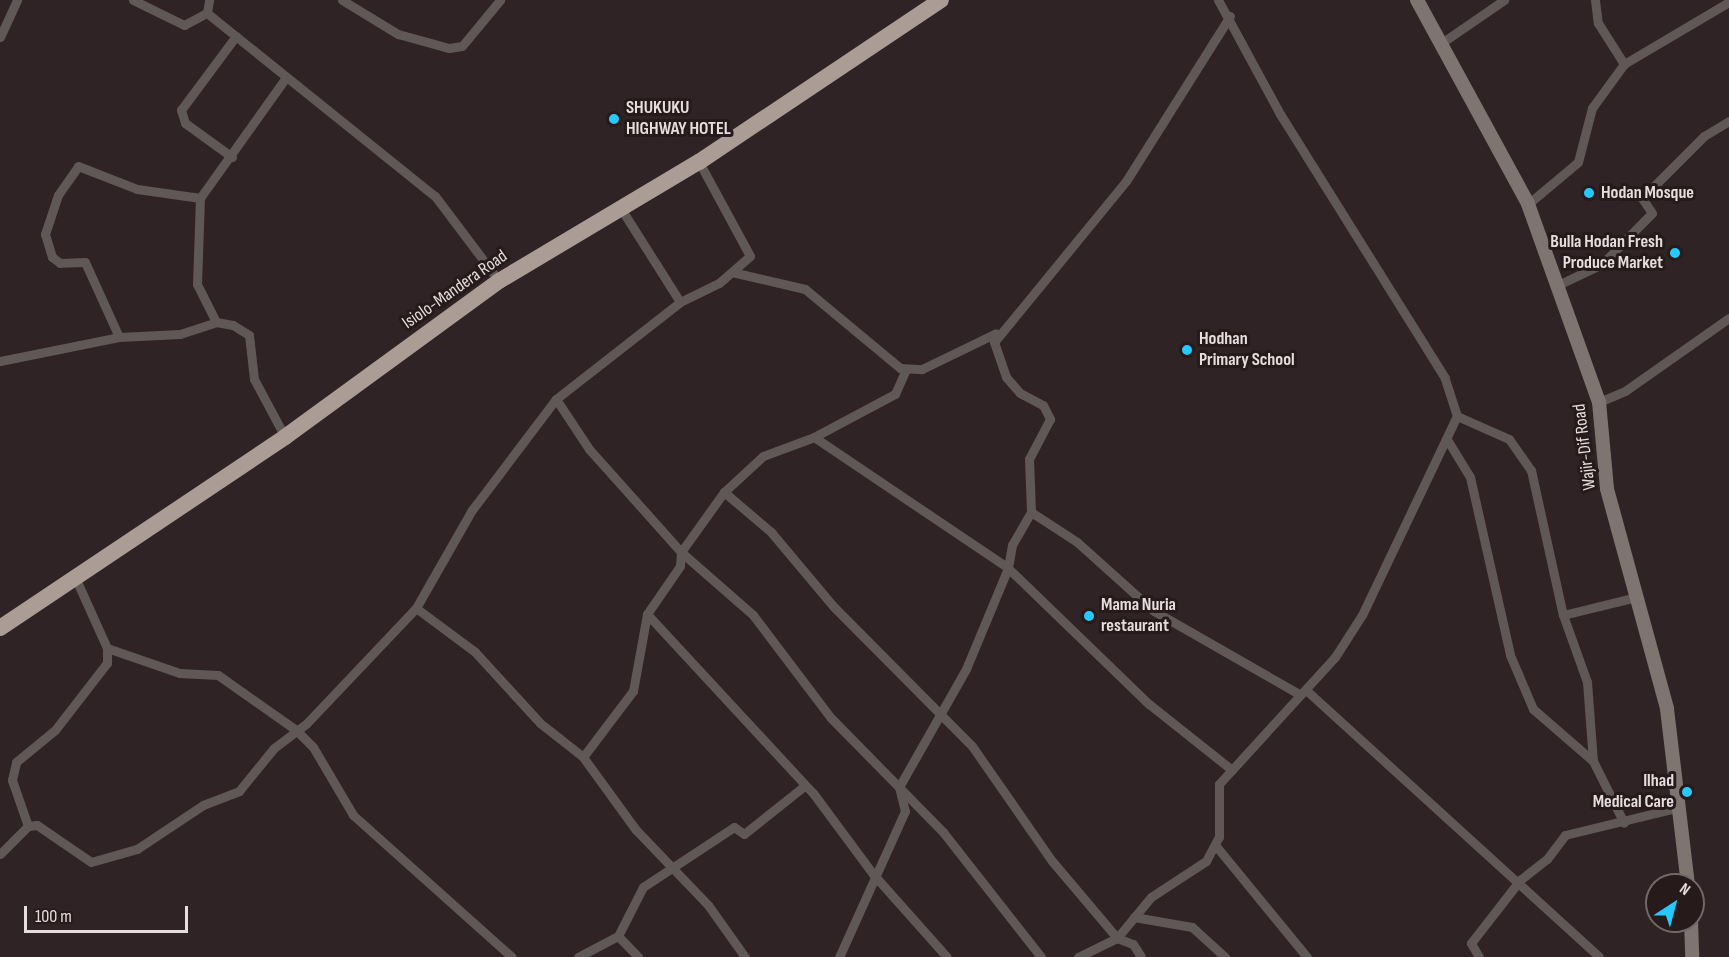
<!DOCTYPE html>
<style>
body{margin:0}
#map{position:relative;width:1729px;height:957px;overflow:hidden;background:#302325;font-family:"Sofia Sans Condensed",sans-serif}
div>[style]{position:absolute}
.street>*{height:9px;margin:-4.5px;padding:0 4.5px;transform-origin:4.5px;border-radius:4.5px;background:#5f5856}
.secondary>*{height:14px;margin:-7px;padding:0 7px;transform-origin:7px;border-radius:7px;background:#7e7470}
.highway>*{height:16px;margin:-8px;padding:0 8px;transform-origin:8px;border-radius:8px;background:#ab9c96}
.dots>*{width:16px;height:16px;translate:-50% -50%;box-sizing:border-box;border:3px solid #261a1b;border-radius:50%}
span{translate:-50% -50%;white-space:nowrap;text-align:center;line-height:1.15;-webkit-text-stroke:6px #261a1b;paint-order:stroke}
.poi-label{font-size:18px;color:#e6ddde;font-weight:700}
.left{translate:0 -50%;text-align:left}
.right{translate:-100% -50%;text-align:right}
.street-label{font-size:18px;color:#e6ddde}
.north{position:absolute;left:1645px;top:873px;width:60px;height:60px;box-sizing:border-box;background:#261a1b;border:2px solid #736869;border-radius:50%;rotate:36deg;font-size:16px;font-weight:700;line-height:24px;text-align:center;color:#e6ddde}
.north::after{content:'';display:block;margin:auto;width:21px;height:27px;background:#25c9fe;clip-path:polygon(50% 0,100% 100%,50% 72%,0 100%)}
.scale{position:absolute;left:24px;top:906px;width:164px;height:27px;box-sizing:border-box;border:3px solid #e6ddde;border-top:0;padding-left:8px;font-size:18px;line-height:21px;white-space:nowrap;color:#e6ddde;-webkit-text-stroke:4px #261a1b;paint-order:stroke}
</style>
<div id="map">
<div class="street">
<i style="left:133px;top:0;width:57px;rotate:26.1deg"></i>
<i style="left:184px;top:25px;width:26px;rotate:-28deg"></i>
<i style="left:207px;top:13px;width:292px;rotate:38.8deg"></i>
<i style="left:435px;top:196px;width:106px;rotate:53deg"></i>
<i style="left:342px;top:0;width:66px;rotate:31.3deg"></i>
<i style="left:398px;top:34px;width:53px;rotate:15.4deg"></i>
<i style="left:449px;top:48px;width:13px;rotate:-9deg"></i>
<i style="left:462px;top:46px;width:60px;rotate:-50.4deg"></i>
<i style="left:1595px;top:0;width:23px;rotate:83deg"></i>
<i style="left:1598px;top:23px;width:49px;rotate:57.6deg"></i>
<i style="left:207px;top:13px;width:13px;rotate:-81deg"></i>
<i style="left:1230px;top:16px;width:195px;rotate:122.2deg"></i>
<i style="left:1126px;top:181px;width:208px;rotate:129.3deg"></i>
<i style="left:994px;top:342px;width:37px;rotate:71deg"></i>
<i style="left:1006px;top:377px;width:21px;rotate:49deg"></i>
<i style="left:1020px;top:393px;width:26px;rotate:28deg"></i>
<i style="left:1043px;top:405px;width:16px;rotate:63deg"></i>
<i style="left:1050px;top:419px;width:45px;rotate:117.7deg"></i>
<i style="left:1029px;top:459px;width:53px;rotate:87.8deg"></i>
<i style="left:1031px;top:512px;width:38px;rotate:120deg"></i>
<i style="left:1012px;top:545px;width:23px;rotate:100deg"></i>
<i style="left:1008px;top:568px;width:196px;rotate:44deg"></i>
<i style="left:1149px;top:704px;width:106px;rotate:38.5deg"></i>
<i style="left:0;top:37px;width:41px;rotate:-65.3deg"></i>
<i style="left:1440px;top:44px;width:78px;rotate:-34.5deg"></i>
<i style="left:232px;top:157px;width:58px;rotate:-144.1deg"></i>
<i style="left:185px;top:123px;width:14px;rotate:-107deg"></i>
<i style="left:181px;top:110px;width:92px;rotate:-53.4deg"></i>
<i style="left:1528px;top:204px;width:65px;rotate:-40deg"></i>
<i style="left:1578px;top:162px;width:56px;rotate:-75.5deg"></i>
<i style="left:1592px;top:108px;width:54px;rotate:-54deg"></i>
<i style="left:1624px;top:64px;width:122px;rotate:-30.6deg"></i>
<i style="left:620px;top:207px;width:112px;rotate:57.7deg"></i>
<i style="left:680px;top:302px;width:43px;rotate:-26deg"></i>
<i style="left:719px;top:283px;width:41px;rotate:-41.1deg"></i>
<i style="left:750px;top:256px;width:107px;rotate:-118.5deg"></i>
<i style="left:732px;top:272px;width:75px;rotate:13.1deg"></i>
<i style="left:805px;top:289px;width:124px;rotate:39.7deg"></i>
<i style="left:900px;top:368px;width:22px;rotate:3deg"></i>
<i style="left:922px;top:369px;width:82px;rotate:-25.9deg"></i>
<i style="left:1558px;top:285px;width:49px;rotate:-25.5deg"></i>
<i style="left:1602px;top:264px;width:71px;rotate:-45.6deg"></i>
<i style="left:1652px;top:213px;width:18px;rotate:-124deg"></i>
<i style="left:1642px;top:198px;width:88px;rotate:-45deg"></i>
<i style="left:1704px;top:136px;width:29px;rotate:-31deg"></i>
<i style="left:216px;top:322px;width:42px;rotate:-116.6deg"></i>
<i style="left:197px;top:284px;width:86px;rotate:-88deg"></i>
<i style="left:200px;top:198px;width:146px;rotate:-54.5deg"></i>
<i style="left:119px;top:337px;width:82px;rotate:-114.4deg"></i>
<i style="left:85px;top:262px;width:25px;rotate:178deg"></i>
<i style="left:60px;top:263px;width:10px;rotate:-143deg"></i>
<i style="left:52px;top:257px;width:24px;rotate:-107deg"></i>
<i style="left:45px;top:234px;width:41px;rotate:-71.6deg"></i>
<i style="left:58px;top:195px;width:35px;rotate:-55deg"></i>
<i style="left:78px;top:166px;width:63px;rotate:21.3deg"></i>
<i style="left:137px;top:189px;width:64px;rotate:8.1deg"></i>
<i style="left:0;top:361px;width:121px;rotate:-11.4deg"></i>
<i style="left:119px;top:337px;width:61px;rotate:-2.8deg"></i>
<i style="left:180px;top:334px;width:38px;rotate:-18deg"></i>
<i style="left:216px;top:322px;width:17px;rotate:10deg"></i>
<i style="left:233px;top:325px;width:19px;rotate:32deg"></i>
<i style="left:249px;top:335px;width:44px;rotate:83.5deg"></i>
<i style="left:254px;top:379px;width:66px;rotate:61.9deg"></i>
<i style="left:556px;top:399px;width:60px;rotate:56.6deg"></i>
<i style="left:589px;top:449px;width:138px;rotate:48.2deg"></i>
<i style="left:681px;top:552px;width:96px;rotate:41.2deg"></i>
<i style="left:753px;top:615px;width:129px;rotate:52.9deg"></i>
<i style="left:831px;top:718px;width:160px;rotate:45.5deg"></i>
<i style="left:943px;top:832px;width:159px;rotate:51.9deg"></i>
<i style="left:1599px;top:402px;width:28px;rotate:-23deg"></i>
<i style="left:1625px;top:391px;width:127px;rotate:-35.1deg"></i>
<i style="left:1457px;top:416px;width:57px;rotate:23.9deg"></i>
<i style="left:1509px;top:439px;width:38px;rotate:55deg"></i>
<i style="left:1531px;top:470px;width:148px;rotate:77.6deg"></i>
<i style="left:1563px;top:615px;width:71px;rotate:70.3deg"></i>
<i style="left:1587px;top:682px;width:79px;rotate:85.7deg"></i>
<i style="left:814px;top:437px;width:92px;rotate:-28deg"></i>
<i style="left:895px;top:394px;width:27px;rotate:-66deg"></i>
<i style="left:1448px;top:441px;width:42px;rotate:58.6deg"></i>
<i style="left:1470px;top:477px;width:182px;rotate:77.3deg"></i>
<i style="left:1510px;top:655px;width:59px;rotate:66.9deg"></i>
<i style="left:1533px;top:709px;width:79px;rotate:40.9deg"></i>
<i style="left:1593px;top:761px;width:69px;rotate:63.4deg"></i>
<i style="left:724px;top:492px;width:53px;rotate:-42.7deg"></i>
<i style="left:763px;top:456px;width:54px;rotate:-20.4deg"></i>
<i style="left:814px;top:437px;width:234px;rotate:34deg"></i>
<i style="left:1008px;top:568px;width:109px;rotate:112.6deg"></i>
<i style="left:966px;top:669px;width:136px;rotate:119.6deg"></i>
<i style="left:899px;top:787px;width:25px;rotate:76deg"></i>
<i style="left:905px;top:811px;width:160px;rotate:114.3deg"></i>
<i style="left:1031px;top:512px;width:55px;rotate:33.1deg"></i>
<i style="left:1077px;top:542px;width:103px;rotate:41.9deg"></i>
<i style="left:1154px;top:611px;width:167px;rotate:29.8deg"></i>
<i style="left:416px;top:608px;width:74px;rotate:36.7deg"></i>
<i style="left:475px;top:652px;width:96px;rotate:47.5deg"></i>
<i style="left:540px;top:723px;width:55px;rotate:38.3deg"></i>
<i style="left:647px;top:614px;width:244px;rotate:47.2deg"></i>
<i style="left:813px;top:793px;width:101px;rotate:53.5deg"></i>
<i style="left:873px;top:874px;width:111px;rotate:48.3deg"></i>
<i style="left:1563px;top:615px;width:72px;rotate:-13.7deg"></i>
<i style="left:107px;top:648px;width:76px;rotate:19.1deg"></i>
<i style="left:179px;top:673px;width:39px;rotate:3deg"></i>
<i style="left:218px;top:675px;width:95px;rotate:35.2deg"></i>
<i style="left:296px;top:730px;width:24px;rotate:45deg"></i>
<i style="left:313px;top:747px;width:79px;rotate:59.5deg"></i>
<i style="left:353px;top:815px;width:213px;rotate:41.8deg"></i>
<i style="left:1306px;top:690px;width:396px;rotate:42.3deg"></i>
<i style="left:28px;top:826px;width:49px;rotate:-109.2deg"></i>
<i style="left:12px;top:780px;width:18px;rotate:-77deg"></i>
<i style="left:16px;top:762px;width:50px;rotate:-39.4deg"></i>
<i style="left:55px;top:730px;width:85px;rotate:-52.2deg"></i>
<i style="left:107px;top:663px;width:15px;rotate:-90deg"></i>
<i style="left:107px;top:648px;width:78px;rotate:-114.3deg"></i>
<i style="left:1216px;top:846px;width:144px;rotate:50.7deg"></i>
<i style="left:0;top:854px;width:40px;rotate:-45deg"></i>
<i style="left:28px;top:826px;width:9px;rotate:-6deg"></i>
<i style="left:37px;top:825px;width:65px;rotate:34.4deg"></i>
<i style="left:91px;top:862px;width:48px;rotate:-15.8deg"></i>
<i style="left:137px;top:849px;width:79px;rotate:-33.7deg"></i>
<i style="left:203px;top:805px;width:39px;rotate:-21deg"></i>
<i style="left:239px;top:791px;width:55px;rotate:-50.9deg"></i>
<i style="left:274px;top:748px;width:40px;rotate:-37deg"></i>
<i style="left:306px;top:724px;width:160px;rotate:-46.5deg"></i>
<i style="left:416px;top:608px;width:113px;rotate:-60.3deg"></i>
<i style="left:472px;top:510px;width:139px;rotate:-52.9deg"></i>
<i style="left:556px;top:399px;width:157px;rotate:-38deg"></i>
<i style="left:1134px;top:917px;width:59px;rotate:9.8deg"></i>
<i style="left:1192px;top:927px;width:45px;rotate:42.3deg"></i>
<i style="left:618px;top:936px;width:29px;rotate:46deg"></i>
<i style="left:578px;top:957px;width:45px;rotate:-27.7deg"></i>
<i style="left:618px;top:936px;width:55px;rotate:-63deg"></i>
<i style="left:643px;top:887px;width:109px;rotate:-33.4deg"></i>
<i style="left:734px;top:827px;width:12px;rotate:35deg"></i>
<i style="left:744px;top:834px;width:75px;rotate:-38.5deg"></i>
<i style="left:745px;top:957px;width:64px;rotate:-125.4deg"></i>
<i style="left:708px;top:905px;width:104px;rotate:-133.8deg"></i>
<i style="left:636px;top:830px;width:90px;rotate:-126deg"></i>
<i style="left:583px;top:757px;width:83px;rotate:-52.9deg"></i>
<i style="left:633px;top:691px;width:78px;rotate:-79.7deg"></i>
<i style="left:647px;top:614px;width:58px;rotate:-55.5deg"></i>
<i style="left:680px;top:566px;width:14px;rotate:-86deg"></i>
<i style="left:681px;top:552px;width:74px;rotate:-54.4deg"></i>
<i style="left:724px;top:492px;width:62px;rotate:40.4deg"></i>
<i style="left:771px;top:532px;width:98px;rotate:50deg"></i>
<i style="left:834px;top:607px;width:196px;rotate:45.2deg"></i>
<i style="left:972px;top:746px;width:140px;rotate:55.2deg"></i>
<i style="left:1052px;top:861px;width:101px;rotate:49.8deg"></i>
<i style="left:1117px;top:938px;width:17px;rotate:21deg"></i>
<i style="left:1133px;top:944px;width:15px;rotate:58deg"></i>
<i style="left:1078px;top:957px;width:43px;rotate:-26deg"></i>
<i style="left:1117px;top:938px;width:53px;rotate:-50.3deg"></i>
<i style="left:1151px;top:897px;width:66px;rotate:-33.2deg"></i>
<i style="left:1206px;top:861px;width:27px;rotate:-62deg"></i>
<i style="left:1219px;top:837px;width:53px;rotate:-90deg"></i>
<i style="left:1219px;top:784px;width:172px;rotate:-47.6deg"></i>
<i style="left:1335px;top:657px;width:50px;rotate:-57.3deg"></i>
<i style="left:1362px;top:615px;width:221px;rotate:-64.5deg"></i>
<i style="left:1457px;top:416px;width:40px;rotate:-108deg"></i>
<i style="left:1445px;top:378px;width:311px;rotate:-122deg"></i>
<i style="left:1280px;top:114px;width:130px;rotate:-118.5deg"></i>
<i style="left:1479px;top:957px;width:16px;rotate:-120deg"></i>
<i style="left:1471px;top:943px;width:80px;rotate:-52.1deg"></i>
<i style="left:1520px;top:880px;width:34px;rotate:-38deg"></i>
<i style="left:1547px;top:859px;width:30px;rotate:-53deg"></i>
<i style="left:1565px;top:835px;width:118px;rotate:-13.7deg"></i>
</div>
<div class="secondary">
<i style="left:1417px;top:0;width:232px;rotate:61.4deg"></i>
<i style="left:1528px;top:204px;width:210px;rotate:70.3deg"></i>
<i style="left:1599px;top:402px;width:87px;rotate:84.7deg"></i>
<i style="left:1607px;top:489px;width:228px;rotate:74.7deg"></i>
<i style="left:1667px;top:709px;width:177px;rotate:83.2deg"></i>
<i style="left:1691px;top:921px;width:36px;rotate:88deg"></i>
</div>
<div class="highway">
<i style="left:0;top:628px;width:343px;rotate:-33.8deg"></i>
<i style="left:285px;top:437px;width:265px;rotate:-36.1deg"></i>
<i style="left:499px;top:281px;width:233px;rotate:-30.8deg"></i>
<i style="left:699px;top:162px;width:291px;rotate:-33.8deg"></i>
</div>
<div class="dots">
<i style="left:614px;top:119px;background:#25c9fe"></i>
<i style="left:1589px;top:193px;background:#25c9fe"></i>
<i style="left:1675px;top:253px;background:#25c9fe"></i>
<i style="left:1187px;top:350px;background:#25c9fe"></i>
<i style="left:1089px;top:616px;background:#25c9fe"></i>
<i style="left:1687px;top:792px;background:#25c9fe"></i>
</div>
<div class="poi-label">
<span class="left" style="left:626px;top:119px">SHUKUKU<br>HIGHWAY HOTEL</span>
<span class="left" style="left:1601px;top:193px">Hodan Mosque</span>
<span class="right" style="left:1663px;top:253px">Bulla Hodan Fresh<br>Produce Market</span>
<span class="left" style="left:1199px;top:350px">Hodhan<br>Primary School</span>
<span class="left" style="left:1101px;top:616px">Mama Nuria<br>restaurant</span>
<span class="right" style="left:1674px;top:792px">Ilhad<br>Medical Care</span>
</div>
<div class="street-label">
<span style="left:455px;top:290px;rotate:-35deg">Isiolo-Mandera Road</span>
<span style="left:1585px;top:447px;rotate:-97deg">Wajir-Dif Road</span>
</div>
<div class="north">N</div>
<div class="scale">100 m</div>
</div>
